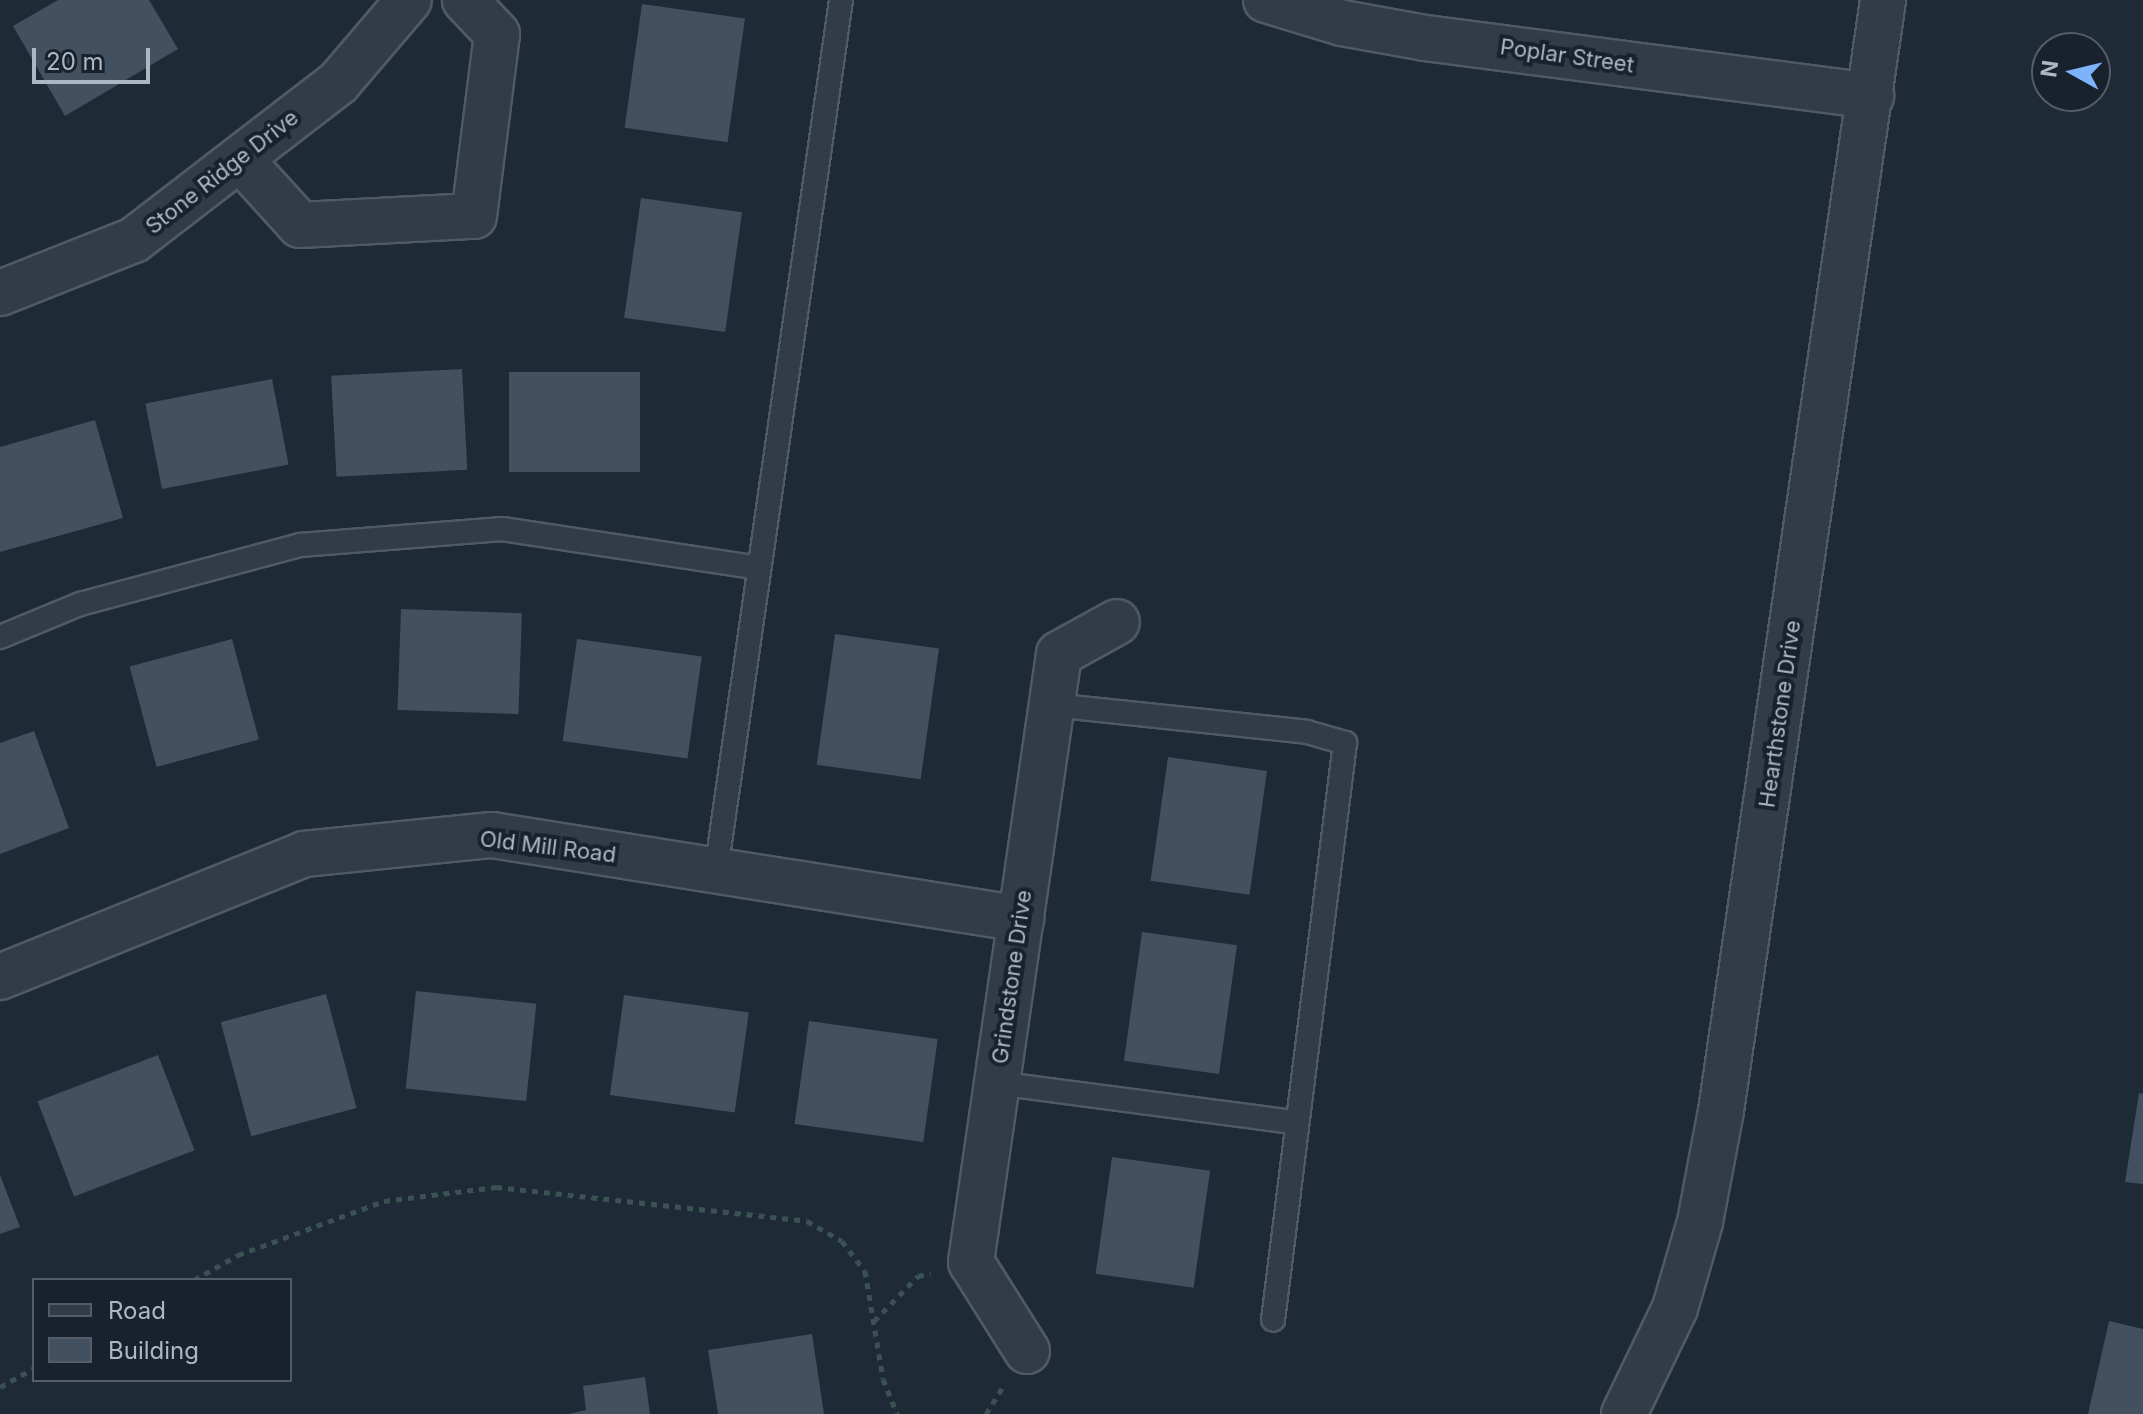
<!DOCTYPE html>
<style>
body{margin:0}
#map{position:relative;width:2143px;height:1414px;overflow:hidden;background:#1f2a37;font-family:Inter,sans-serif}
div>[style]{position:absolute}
.building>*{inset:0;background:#42505f;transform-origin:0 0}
.path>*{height:5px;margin-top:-2.5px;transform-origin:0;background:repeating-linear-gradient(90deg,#3b5252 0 6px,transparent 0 12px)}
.roads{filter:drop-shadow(2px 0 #505a65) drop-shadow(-2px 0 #505a65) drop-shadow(0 2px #505a65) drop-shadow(0 -2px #505a65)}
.service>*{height:22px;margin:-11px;padding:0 11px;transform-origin:11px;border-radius:11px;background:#323c47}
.minor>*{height:44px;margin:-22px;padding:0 22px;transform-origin:22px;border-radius:22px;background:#323c47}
span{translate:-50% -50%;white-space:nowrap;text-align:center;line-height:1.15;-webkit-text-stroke:8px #18212c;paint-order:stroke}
.street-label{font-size:22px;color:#acb7c4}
.legend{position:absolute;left:32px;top:1278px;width:260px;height:104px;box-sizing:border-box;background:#18212c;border:2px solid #535d69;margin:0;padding:10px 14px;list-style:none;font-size:24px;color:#acb7c4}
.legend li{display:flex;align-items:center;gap:16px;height:40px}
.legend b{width:40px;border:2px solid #535d69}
.north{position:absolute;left:2031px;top:32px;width:80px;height:80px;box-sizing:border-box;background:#18212c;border:2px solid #535d69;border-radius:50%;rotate:278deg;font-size:22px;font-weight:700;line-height:32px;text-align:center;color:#acb7c4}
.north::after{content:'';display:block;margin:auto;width:28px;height:36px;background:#7cb3fa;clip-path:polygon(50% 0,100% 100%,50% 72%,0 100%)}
.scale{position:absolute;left:32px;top:48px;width:118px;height:36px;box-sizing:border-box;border:4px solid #acb7c4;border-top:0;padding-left:10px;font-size:24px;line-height:28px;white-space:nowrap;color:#acb7c4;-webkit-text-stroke:6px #18212c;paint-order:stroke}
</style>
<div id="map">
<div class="building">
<i style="clip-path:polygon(58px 0,149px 0,178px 49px,65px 116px,13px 26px)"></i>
<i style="left:642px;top:4px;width:104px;height:125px;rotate:8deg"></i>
<i style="left:641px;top:198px;width:102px;height:121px;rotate:8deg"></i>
<i style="left:462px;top:369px;width:101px;height:131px;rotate:87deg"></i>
<i style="left:509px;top:372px;width:131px;height:100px"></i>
<i style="left:272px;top:379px;width:87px;height:129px;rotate:79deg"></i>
<i style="clip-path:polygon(95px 420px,123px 518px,0 552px,0 447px)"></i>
<i style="left:401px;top:609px;width:121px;height:101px;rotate:2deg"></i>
<i style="left:835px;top:634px;width:105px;height:132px;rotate:8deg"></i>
<i style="left:232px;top:639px;width:104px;height:106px;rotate:75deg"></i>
<i style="left:577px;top:639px;width:126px;height:103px;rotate:8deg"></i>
<i style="clip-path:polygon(34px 731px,69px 828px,0 854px,0 743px)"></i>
<i style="left:1168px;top:757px;width:100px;height:125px;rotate:8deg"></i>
<i style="left:1142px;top:932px;width:96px;height:130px;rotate:8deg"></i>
<i style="left:416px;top:991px;width:121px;height:98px;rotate:6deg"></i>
<i style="left:326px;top:994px;width:118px;height:109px;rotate:75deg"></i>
<i style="left:624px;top:995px;width:126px;height:101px;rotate:8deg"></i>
<i style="left:809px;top:1021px;width:130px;height:104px;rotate:8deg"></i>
<i style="left:158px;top:1055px;width:102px;height:129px;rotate:69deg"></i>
<i style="clip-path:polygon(2139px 1093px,2143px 1094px,2143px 1184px,2125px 1182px)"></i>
<i style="left:1112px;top:1157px;width:99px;height:118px;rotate:8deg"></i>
<i style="clip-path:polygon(0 1175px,20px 1227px,0 1234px)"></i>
<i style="clip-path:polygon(2109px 1321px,2143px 1329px,2143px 1414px,2088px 1414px)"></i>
<i style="clip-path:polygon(812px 1334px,824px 1414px,718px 1414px,708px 1350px)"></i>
<i style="clip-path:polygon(645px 1377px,650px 1414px,569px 1414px,586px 1410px,583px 1386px)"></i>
</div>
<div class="path">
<i style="left:194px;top:1280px;width:51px;rotate:-29.6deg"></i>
<i style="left:238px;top:1255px;width:156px;rotate:-20.3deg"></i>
<i style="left:384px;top:1201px;width:113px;rotate:-7.1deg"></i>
<i style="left:496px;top:1187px;width:313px;rotate:6.2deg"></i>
<i style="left:807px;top:1221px;width:40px;rotate:29.7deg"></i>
<i style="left:842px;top:1241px;width:38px;rotate:53deg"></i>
<i style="left:865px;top:1271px;width:109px;rotate:80.5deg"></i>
<i style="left:883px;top:1379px;width:38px;rotate:68deg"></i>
<i style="left:874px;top:1321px;width:63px;rotate:-45.6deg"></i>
<i style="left:918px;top:1276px;width:13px;rotate:-13deg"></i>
<i style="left:0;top:1387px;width:39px;rotate:-29deg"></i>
<i style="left:986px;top:1414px;width:34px;rotate:-58deg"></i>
</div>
<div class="roads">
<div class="service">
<i style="left:0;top:637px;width:87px;rotate:-22.4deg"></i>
<i style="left:80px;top:604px;width:228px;rotate:-15deg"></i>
<i style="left:300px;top:545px;width:203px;rotate:-4.5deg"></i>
<i style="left:502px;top:529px;width:260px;rotate:8.6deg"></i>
<i style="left:1052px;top:705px;width:256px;rotate:6deg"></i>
<i style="left:1307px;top:732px;width:40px;rotate:16deg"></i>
<i style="left:1345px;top:743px;width:581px;rotate:97.11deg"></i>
<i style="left:716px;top:871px;width:880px;rotate:-81.83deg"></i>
<i style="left:997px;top:1083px;width:301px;rotate:7.5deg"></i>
</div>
<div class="minor">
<i style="left:1266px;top:0;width:79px;rotate:16.8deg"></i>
<i style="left:1342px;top:23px;width:84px;rotate:10.2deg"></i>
<i style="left:1425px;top:38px;width:450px;rotate:7.4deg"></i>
<i style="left:240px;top:159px;width:89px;rotate:47.7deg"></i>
<i style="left:300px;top:225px;width:174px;rotate:-3deg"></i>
<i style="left:474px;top:216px;width:183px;rotate:-82.8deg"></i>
<i style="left:497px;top:34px;width:47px;rotate:-133.3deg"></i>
<i style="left:0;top:293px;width:144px;rotate:-21.6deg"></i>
<i style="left:134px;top:240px;width:257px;rotate:-37.6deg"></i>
<i style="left:338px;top:83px;width:109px;rotate:-49.5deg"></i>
<i style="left:0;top:977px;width:328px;rotate:-22deg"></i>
<i style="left:304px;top:854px;width:189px;rotate:-5.8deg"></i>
<i style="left:492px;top:835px;width:536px;rotate:9.02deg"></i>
<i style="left:1027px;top:1351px;width:105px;rotate:-122.2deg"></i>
<i style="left:971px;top:1262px;width:614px;rotate:-81.76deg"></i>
<i style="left:1059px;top:654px;width:66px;rotate:-28.9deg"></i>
<i style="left:1624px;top:1414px;width:118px;rotate:-64.3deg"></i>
<i style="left:1675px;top:1308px;width:90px;rotate:-73.8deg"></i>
<i style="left:1700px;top:1222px;width:113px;rotate:-79.3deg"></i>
<i style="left:1721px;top:1111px;width:1123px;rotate:-81.7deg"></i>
</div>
</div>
<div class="street-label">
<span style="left:1567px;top:56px;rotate:8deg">Poplar Street</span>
<span style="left:222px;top:172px;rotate:-38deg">Stone Ridge Drive</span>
<span style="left:1780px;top:714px;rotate:-82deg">Hearthstone Drive</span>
<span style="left:548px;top:847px;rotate:7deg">Old Mill Road</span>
<span style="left:1012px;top:977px;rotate:-82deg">Grindstone Drive</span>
</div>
<ul class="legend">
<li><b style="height:10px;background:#323c47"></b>Road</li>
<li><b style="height:22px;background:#42505f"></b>Building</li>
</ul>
<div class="north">N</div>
<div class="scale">20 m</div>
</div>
